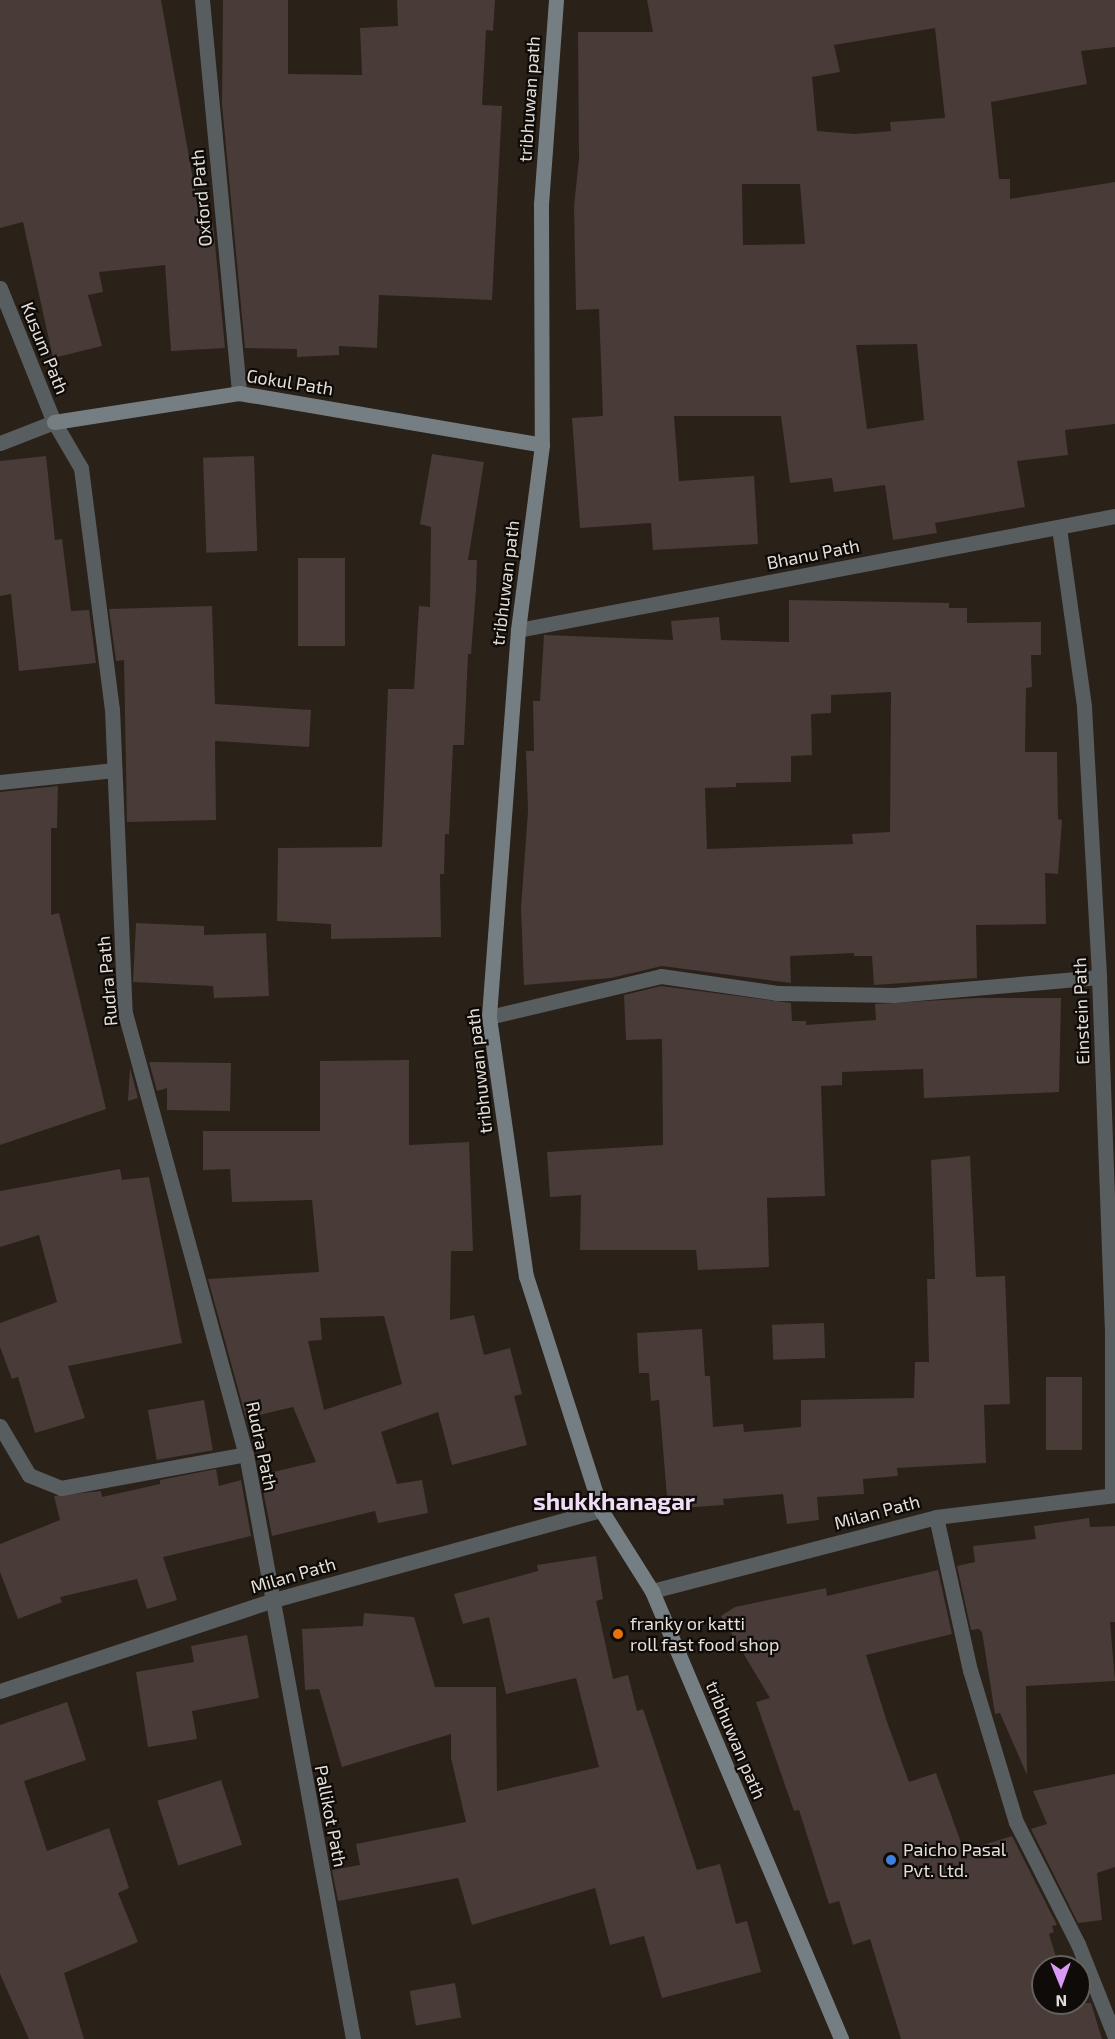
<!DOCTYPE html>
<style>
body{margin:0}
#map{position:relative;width:1115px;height:2039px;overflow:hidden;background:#2a2119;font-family:"Exo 2",sans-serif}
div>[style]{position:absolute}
.building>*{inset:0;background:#483b38;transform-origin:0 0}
.street>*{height:15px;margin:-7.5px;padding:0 7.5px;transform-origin:7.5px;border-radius:7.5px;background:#585d60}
.secondary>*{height:15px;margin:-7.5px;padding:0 7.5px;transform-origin:7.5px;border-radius:7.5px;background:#757f83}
.dots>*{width:16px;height:16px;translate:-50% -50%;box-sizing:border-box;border:3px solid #0f0b08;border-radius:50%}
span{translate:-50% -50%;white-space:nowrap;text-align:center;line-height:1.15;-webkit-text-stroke:4.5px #0f0b08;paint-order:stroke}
.street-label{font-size:18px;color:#e5dfda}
.poi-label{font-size:18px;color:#e5dfda}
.left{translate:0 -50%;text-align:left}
.district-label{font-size:24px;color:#efdcf6;font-weight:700}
.north{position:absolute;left:1031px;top:1955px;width:60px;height:60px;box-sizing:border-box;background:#0f0b08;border:2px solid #65605c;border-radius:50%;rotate:179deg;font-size:16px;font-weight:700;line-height:24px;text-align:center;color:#e5dfda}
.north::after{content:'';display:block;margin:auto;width:21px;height:27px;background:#db99f5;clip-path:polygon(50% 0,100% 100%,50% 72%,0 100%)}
</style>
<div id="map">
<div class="building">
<i style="clip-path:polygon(0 0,161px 0,201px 224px,213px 223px,225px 348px,171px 351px,165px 265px,99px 272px,103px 292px,88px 295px,102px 346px,53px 358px,23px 222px,0 228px)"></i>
<i style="clip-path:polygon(223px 0,288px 0,288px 74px,362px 75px,360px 28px,398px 26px,397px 0,495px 0,493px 31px,486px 30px,482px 105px,502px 106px,492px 300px,379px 295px,377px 348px,339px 346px,339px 355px,297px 357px,297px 349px,245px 348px,222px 104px)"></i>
<i style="clip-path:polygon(evenodd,647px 0,1115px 0,1115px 47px,1081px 51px,1087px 84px,991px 102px,999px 179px,1010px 179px,1010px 199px,1115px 182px,1115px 424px,1065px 430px,1068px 455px,1017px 461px,1025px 507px,935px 523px,937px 533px,893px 540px,885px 485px,834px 492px,832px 478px,790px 483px,781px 416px,674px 416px,679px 481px,754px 476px,758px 544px,653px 550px,651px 523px,580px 528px,572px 418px,603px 416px,599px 309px,576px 310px,574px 206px,579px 159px,578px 32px,653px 32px,647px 0,935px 28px,945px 118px,890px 122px,891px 131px,854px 134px,817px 131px,812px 77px,840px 72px,834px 45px,935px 28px,647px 0,742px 184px,800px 184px,805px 244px,743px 245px,742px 184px,647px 0,917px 344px,924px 420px,867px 429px,856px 345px,917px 344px)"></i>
<i style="clip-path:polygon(432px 454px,484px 462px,468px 560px,477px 560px,476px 590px,471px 654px,468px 654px,464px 745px,453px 745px,449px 834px,445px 834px,444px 874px,440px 874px,441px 937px,331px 939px,331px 924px,277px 921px,278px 848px,382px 847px,388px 689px,414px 689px,419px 606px,430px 607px,431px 527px,420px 524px)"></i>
<i style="clip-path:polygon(46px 456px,55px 540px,62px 539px,71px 611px,89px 610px,96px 663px,19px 671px,11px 594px,0 596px,0 461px)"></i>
<i style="left:254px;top:456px;width:95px;height:51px;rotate:88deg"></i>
<i style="left:298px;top:558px;width:47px;height:88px"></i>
<i style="clip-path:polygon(evenodd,789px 600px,949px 603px,949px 608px,967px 608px,967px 623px,1041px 622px,1041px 655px,1031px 655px,1032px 687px,1026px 688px,1025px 752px,1057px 752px,1058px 819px,1062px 820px,1058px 874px,1045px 873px,1046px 924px,976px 925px,977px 978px,874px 985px,872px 956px,854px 956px,854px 953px,790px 956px,791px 983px,662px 966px,611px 978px,524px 985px,521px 908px,528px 811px,526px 751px,534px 751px,533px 701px,540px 701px,544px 635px,673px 640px,671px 621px,719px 617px,721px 640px,789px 642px,789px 600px,891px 692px,890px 832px,852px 834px,853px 844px,707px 849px,705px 788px,736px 787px,736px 783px,791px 782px,791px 756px,812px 755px,811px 714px,831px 713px,831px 695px,891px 692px)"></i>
<i style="clip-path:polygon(212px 606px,215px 704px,311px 710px,309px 747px,215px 741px,216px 820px,127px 822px,124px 660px,116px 661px,109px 609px)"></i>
<i style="clip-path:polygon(58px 786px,57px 828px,51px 828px,51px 915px,59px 913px,106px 1109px,0 1145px,0 792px)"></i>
<i style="clip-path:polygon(136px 923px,204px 926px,204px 935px,266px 933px,269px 996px,214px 998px,213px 986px,133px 982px)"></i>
<i style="clip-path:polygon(661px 986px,791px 1003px,792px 1021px,806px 1021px,806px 1025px,876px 1020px,875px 1004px,977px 998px,1061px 998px,1059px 1092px,924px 1098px,923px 1069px,842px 1072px,842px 1085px,821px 1086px,825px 1196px,767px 1198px,769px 1267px,698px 1270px,696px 1250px,580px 1250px,581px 1195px,550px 1197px,547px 1152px,663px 1145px,662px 1039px,626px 1040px,624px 995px)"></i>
<i style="clip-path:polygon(evenodd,409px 1060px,409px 1145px,469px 1142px,473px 1251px,451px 1251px,450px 1320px,474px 1315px,484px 1355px,510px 1348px,522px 1394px,514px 1396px,527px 1445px,452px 1465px,438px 1412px,381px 1432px,397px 1484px,422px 1480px,428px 1513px,378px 1523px,375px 1511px,272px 1536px,260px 1475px,316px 1462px,293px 1407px,246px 1418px,208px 1279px,319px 1272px,312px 1200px,232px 1202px,230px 1169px,203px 1170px,203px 1131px,320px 1131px,320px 1061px,409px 1060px,384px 1316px,402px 1384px,324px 1410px,308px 1341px,322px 1340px,320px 1318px,384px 1316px)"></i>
<i style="clip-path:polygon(149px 1062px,231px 1063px,230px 1111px,167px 1110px,167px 1088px,157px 1091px)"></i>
<i style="clip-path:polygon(130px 1068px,138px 1098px,128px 1101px)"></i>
<i style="clip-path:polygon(970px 1156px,976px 1277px,1005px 1276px,1010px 1404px,984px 1405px,986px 1463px,897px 1468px,898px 1476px,863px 1479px,864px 1494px,817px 1497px,819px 1520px,787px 1524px,783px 1494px,723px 1499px,724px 1505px,668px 1509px,659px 1400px,651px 1401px,649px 1373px,639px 1373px,637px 1333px,702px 1329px,705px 1376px,710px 1376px,713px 1427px,743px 1424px,744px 1432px,801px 1427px,801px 1400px,914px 1398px,915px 1362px,929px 1362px,927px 1279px,935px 1279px,931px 1160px)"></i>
<i style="clip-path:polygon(120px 1169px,122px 1180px,149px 1177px,182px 1343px,68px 1366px,85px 1418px,35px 1433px,18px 1377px,12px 1379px,0 1347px,0 1323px,57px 1302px,39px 1235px,0 1247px,0 1191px)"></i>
<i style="left:824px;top:1323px;width:35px;height:52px;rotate:88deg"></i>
<i style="left:1046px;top:1377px;width:36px;height:73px"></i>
<i style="left:204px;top:1400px;width:51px;height:57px;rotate:80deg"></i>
<i style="clip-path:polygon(216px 1469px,219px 1486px,241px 1480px,251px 1536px,163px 1557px,177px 1600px,147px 1609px,137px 1579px,60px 1597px,62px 1602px,18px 1619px,0 1572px,0 1544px,60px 1520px,54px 1496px,101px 1491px,102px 1497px,160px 1484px,160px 1480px)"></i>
<i style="clip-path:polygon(1089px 1518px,1090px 1527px,1115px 1526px,1115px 1622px,1110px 1622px,1115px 1681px,1026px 1686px,1027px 1775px,1000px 1713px,995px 1714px,982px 1632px,979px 1629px,971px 1630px,957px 1566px,975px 1562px,973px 1546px,1036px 1539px,1034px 1526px)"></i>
<i style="clip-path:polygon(596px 1556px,603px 1599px,596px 1601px,613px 1679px,628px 1675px,637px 1711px,643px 1709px,697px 1870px,720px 1864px,736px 1924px,747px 1921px,761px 1972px,662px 1998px,644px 1936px,610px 1945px,595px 1888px,472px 1925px,458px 1878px,338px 1901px,332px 1870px,360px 1865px,356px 1844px,466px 1822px,451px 1758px,451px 1734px,342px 1767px,319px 1689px,305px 1690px,302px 1629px,363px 1626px,364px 1613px,414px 1617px,435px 1687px,496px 1687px,497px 1791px,599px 1767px,576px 1678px,506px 1694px,489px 1617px,463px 1624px,454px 1594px,538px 1571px,537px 1565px)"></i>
<i style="clip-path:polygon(938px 1570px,952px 1634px,866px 1655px,887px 1722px,909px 1782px,936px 1773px,964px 1851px,1012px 1836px,1057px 1925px,1052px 1926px,1054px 1932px,1049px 1934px,1059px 1967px,1043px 1967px,1043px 2003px,1091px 2003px,1102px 2039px,901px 2039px,870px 1939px,853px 1945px,839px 1901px,829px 1904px,799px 1810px,794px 1811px,756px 1702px,770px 1698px,721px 1616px,735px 1607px,826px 1588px,827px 1596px)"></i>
<i style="clip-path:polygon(247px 1635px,259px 1698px,192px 1711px,197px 1739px,148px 1747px,136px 1672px,194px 1662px,191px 1646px)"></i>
<i style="clip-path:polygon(67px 1702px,86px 1760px,24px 1781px,47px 1851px,109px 1828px,129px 1888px,118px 1893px,138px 1942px,64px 1973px,84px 2039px,29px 2039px,0 1974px,0 1725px)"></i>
<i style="clip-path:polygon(1115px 1774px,1115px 1867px,1097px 1873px,1102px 1920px,1078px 1923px,1031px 1829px,1047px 1824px,1033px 1791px)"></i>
<i style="left:221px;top:1780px;width:68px;height:67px;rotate:72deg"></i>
<i style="left:455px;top:1983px;width:35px;height:46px;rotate:80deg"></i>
</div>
<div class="street">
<i style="left:202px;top:0;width:395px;rotate:84.6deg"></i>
<i style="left:0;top:288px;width:144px;rotate:68.1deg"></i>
<i style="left:54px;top:422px;width:53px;rotate:59.6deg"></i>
<i style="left:81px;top:468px;width:243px;rotate:82.7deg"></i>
<i style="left:112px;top:709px;width:304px;rotate:87.6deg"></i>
<i style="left:125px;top:1013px;width:457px;rotate:74.7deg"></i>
<i style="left:246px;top:1454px;width:595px;rotate:79.63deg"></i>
<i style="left:0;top:443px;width:58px;rotate:-21.3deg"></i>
<i style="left:1059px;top:528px;width:181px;rotate:82deg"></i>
<i style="left:1084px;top:707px;width:270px;rotate:86.8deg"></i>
<i style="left:1099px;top:977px;width:354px;rotate:87.9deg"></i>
<i style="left:1112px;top:1331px;width:164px;rotate:90deg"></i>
<i style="left:518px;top:630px;width:608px;rotate:-10.81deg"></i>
<i style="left:0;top:782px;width:115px;rotate:-6deg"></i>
<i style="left:489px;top:1017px;width:177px;rotate:-13.4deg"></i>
<i style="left:661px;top:976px;width:117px;rotate:8.3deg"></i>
<i style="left:777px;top:993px;width:117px;rotate:1deg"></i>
<i style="left:894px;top:995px;width:206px;rotate:-5deg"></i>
<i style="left:0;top:1426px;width:57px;rotate:59.4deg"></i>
<i style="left:29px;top:1475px;width:35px;rotate:22deg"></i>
<i style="left:61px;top:1488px;width:188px;rotate:-10.4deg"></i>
<i style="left:936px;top:1517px;width:157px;rotate:77.5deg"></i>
<i style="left:970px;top:1670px;width:159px;rotate:73.2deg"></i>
<i style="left:1016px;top:1822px;width:137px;rotate:63.1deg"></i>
<i style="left:1078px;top:1944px;width:100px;rotate:68.3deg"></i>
<i style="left:652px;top:1591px;width:293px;rotate:-14.6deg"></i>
<i style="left:936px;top:1517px;width:180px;rotate:-7deg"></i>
<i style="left:0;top:1691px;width:285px;rotate:-18.4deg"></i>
<i style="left:270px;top:1601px;width:343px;rotate:-15.4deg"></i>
</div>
<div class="secondary">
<i style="left:556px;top:0;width:205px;rotate:94.2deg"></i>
<i style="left:541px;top:204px;width:241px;rotate:89.8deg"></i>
<i style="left:542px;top:445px;width:187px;rotate:97.4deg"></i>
<i style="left:518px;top:630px;width:388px;rotate:94.3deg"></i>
<i style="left:489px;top:1017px;width:262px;rotate:81.9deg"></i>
<i style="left:526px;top:1276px;width:246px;rotate:72.2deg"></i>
<i style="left:601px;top:1510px;width:96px;rotate:57.8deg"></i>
<i style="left:652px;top:1591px;width:486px;rotate:67.1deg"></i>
<i style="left:54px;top:422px;width:187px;rotate:-8.9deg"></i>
<i style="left:239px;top:393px;width:307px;rotate:9.7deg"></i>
</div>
<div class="dots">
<i style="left:618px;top:1634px;background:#e8710a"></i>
<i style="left:891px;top:1860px;background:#3f7fe0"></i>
</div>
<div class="street-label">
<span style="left:529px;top:99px;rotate:-86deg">tribhuwan path</span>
<span style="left:201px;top:198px;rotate:-95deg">Oxford Path</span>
<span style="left:45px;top:348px;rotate:68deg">Kusum Path</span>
<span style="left:290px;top:382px;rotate:9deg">Gokul Path</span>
<span style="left:813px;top:554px;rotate:-11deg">Bhanu Path</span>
<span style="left:505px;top:583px;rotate:-83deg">tribhuwan path</span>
<span style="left:107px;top:981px;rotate:-95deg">Rudra Path</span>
<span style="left:1081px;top:1011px;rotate:-92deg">Einstein Path</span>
<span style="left:479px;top:1071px;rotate:-96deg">tribhuwan path</span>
<span style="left:262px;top:1446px;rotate:78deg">Rudra Path</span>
<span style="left:877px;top:1512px;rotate:-15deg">Milan Path</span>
<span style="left:293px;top:1575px;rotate:-16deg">Milan Path</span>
<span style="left:736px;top:1740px;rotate:67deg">tribhuwan path</span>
<span style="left:331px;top:1816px;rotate:79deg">Pallikot Path</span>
</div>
<div class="poi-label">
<span class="left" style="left:630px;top:1634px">franky or katti<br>roll fast food shop</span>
<span class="left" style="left:903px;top:1860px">Paicho Pasal<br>Pvt. Ltd.</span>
</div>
<div class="district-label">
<span style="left:614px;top:1501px">shukkhanagar</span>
</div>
<div class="north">N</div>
</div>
